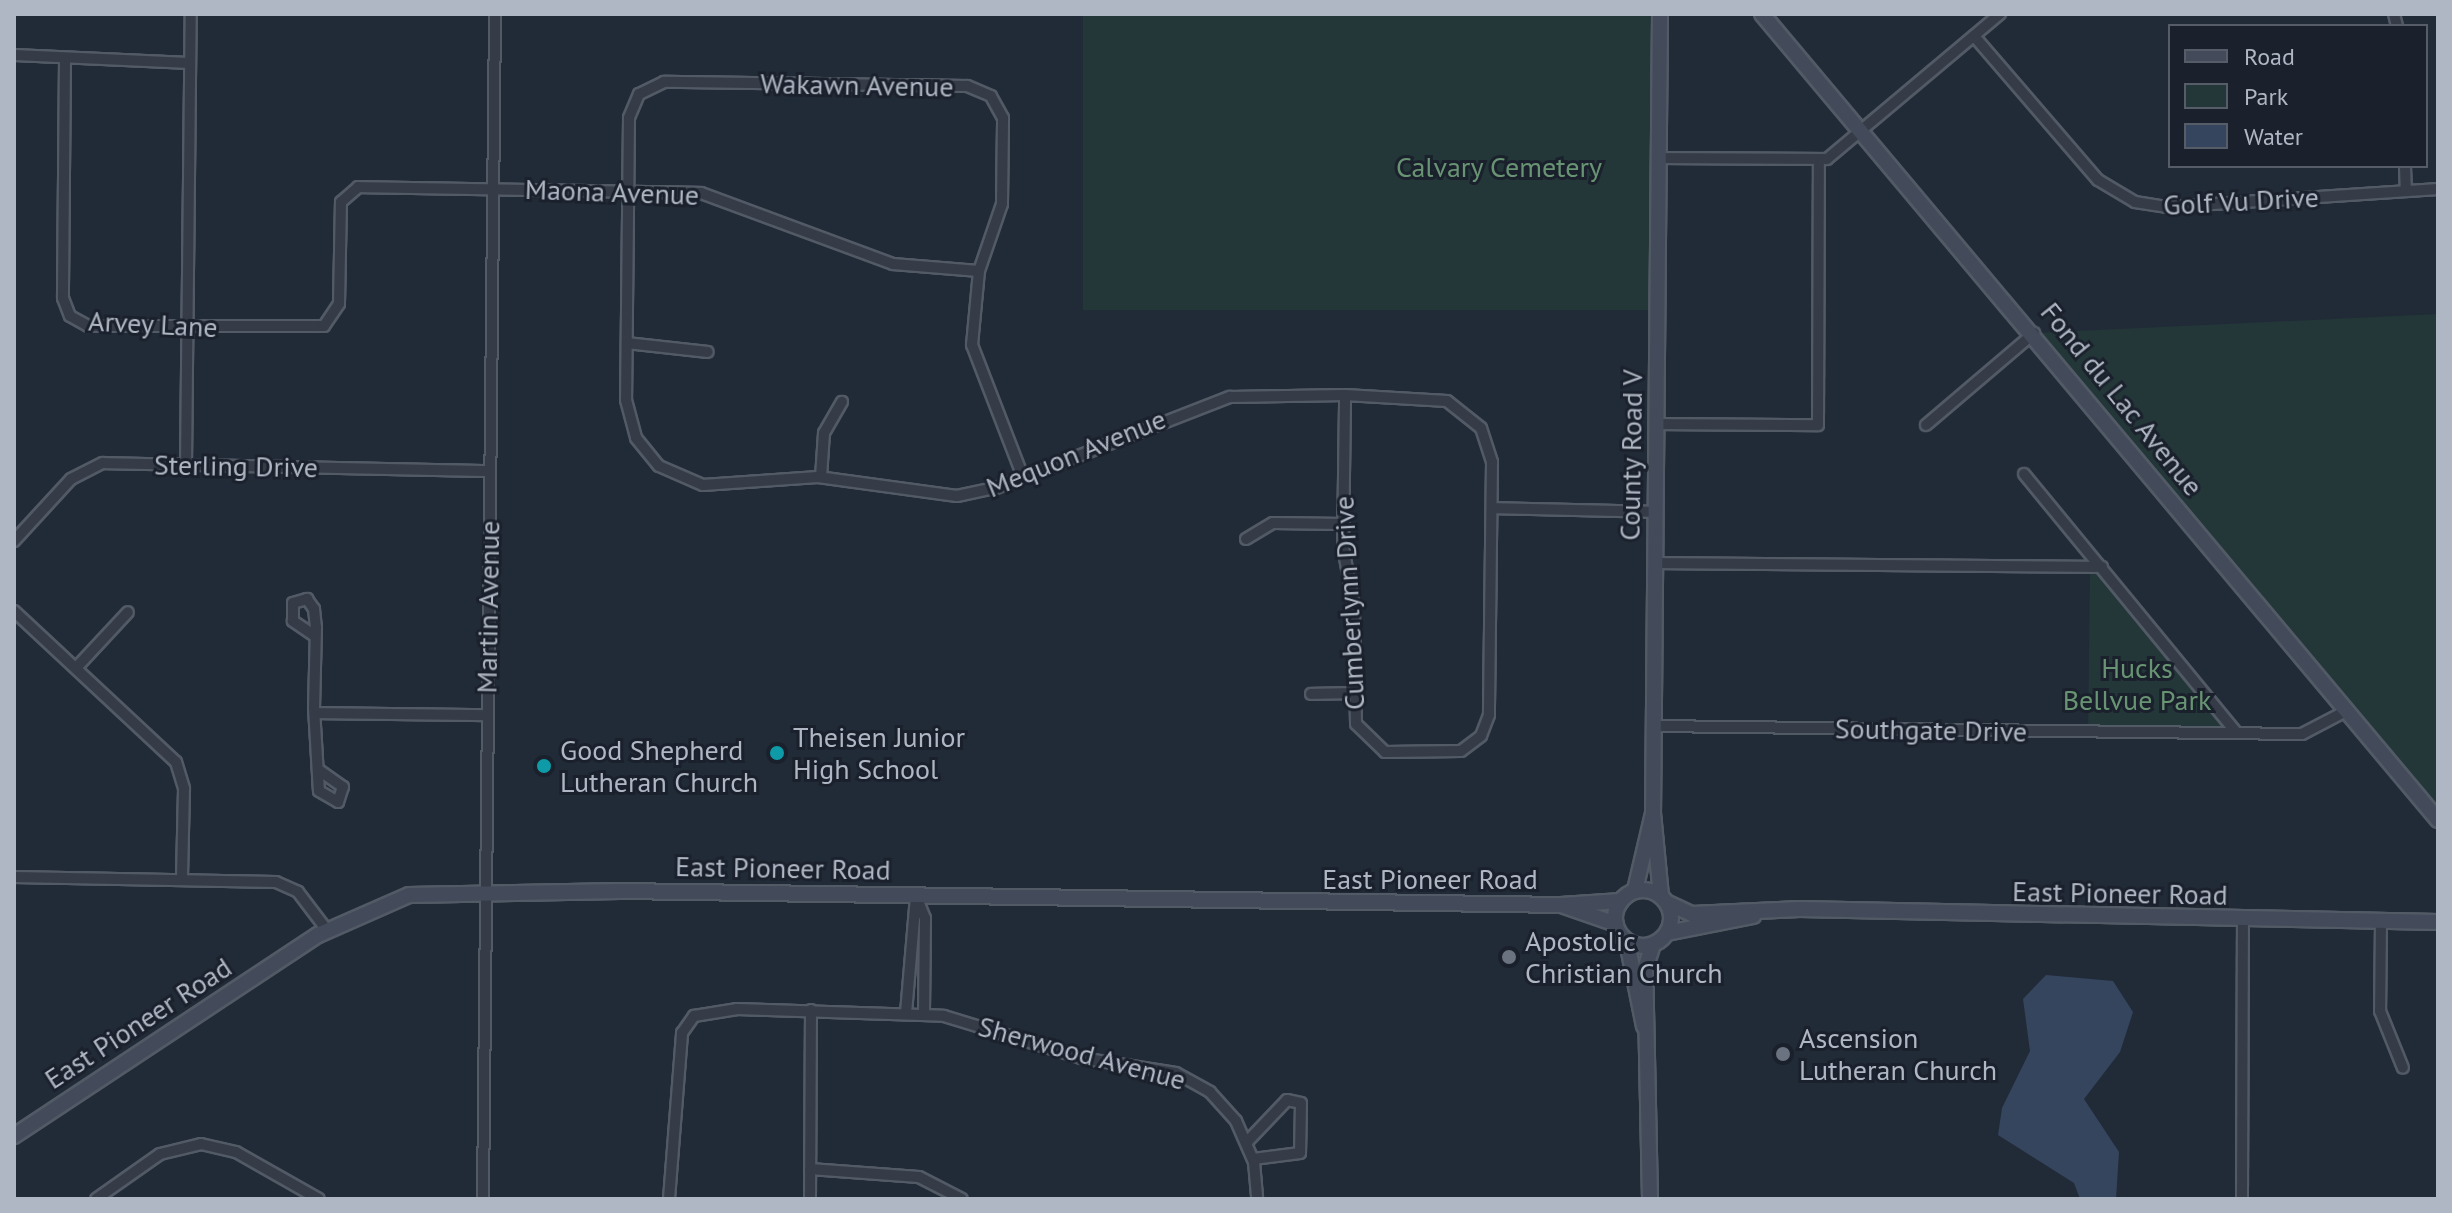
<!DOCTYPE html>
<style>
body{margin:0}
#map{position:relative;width:2452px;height:1213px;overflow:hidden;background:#212a37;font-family:"PT Sans",sans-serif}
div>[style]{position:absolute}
.green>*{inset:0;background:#233638;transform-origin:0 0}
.water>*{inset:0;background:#36455e}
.roads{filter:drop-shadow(2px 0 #525a66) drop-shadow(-2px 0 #525a66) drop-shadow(0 2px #525a66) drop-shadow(0 -2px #525a66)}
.minor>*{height:10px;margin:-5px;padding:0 5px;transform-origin:5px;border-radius:5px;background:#353c48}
.secondary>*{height:14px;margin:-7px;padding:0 7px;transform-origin:7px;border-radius:7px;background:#434b5b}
.secondary>.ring{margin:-7px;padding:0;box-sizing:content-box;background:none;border:14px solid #434b5b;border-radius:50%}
.dots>*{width:22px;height:22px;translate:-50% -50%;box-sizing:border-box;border:4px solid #1a212c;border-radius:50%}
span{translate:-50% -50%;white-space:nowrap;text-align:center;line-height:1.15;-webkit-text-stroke:6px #1a212c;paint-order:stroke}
.street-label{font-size:28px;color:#afb7c4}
.park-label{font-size:28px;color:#689473}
.poi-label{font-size:28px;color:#afb7c4}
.left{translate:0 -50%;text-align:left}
.frame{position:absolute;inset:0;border:16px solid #afb7c4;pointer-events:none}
.legend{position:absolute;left:2168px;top:24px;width:260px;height:144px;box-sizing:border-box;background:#1a212c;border:2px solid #565d69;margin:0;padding:10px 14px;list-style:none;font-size:24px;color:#afb7c4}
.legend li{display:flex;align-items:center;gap:16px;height:40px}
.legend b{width:40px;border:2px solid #565d69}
</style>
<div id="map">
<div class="green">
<i style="left:1083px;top:14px;width:572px;height:296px"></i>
<i style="clip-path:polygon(2438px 314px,2438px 820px,2034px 333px)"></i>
<i style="clip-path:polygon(2090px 567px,2102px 567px,2236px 732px,2088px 732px)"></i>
</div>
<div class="water">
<i style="clip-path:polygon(2046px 975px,2113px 981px,2133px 1012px,2120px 1052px,2084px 1099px,2119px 1152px,2116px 1199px,2080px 1199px,2074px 1183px,1998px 1135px,2002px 1108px,2030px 1051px,2023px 999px)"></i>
</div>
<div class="roads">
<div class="minor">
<i style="left:2394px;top:14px;width:12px;rotate:76deg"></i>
<i style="left:1974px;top:36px;width:190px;rotate:49.3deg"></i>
<i style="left:2098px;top:180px;width:43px;rotate:30.7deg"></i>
<i style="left:2135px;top:202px;width:33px;rotate:9deg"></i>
<i style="left:2168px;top:207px;width:271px;rotate:-3.8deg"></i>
<i style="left:14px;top:55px;width:176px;rotate:2.6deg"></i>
<i style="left:65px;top:60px;width:238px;rotate:90.5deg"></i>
<i style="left:63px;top:298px;width:19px;rotate:69deg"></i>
<i style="left:70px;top:316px;width:21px;rotate:29deg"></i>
<i style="left:88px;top:326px;width:236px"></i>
<i style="left:324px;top:326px;width:27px;rotate:-56deg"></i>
<i style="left:339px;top:304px;width:102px;rotate:-88.9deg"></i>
<i style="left:341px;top:202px;width:23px;rotate:-41deg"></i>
<i style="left:358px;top:187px;width:343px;rotate:1deg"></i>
<i style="left:701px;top:193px;width:205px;rotate:20.3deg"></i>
<i style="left:893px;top:264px;width:86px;rotate:4.7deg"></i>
<i style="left:1660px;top:158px;width:167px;rotate:0.3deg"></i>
<i style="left:1827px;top:159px;width:226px;rotate:-40deg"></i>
<i style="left:2405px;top:166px;width:25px;rotate:88deg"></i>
<i style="left:627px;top:343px;width:81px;rotate:6.3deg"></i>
<i style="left:1657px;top:424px;width:161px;rotate:0.4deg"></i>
<i style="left:1818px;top:425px;width:264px;rotate:-89.8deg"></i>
<i style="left:1926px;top:425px;width:142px;rotate:-40.4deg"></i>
<i style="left:186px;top:464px;width:450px;rotate:-89.4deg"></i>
<i style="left:2024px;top:474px;width:334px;rotate:50.6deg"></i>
<i style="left:821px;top:477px;width:44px;rotate:-86.1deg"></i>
<i style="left:824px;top:433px;width:36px;rotate:-60deg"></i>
<i style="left:1023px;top:477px;width:142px;rotate:-111.1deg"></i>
<i style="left:972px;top:345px;width:74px;rotate:-84.6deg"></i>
<i style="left:979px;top:271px;width:71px;rotate:-71.1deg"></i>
<i style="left:1002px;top:204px;width:86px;rotate:-89.3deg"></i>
<i style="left:1003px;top:118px;width:25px;rotate:-119deg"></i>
<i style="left:991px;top:96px;width:26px;rotate:-157deg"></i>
<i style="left:967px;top:86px;width:303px;rotate:-179.2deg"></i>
<i style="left:664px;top:82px;width:28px;rotate:154deg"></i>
<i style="left:639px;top:94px;width:26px;rotate:113deg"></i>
<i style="left:629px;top:118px;width:282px;rotate:90.6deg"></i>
<i style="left:626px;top:400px;width:39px;rotate:75deg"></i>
<i style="left:636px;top:438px;width:36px;rotate:51deg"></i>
<i style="left:659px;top:466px;width:48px;rotate:23.4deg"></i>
<i style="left:703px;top:485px;width:115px;rotate:-4deg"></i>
<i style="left:818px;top:477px;width:140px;rotate:7.8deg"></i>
<i style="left:957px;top:496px;width:40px;rotate:-12deg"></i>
<i style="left:996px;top:488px;width:251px;rotate:-21.3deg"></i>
<i style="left:1230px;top:397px;width:115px;rotate:-1deg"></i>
<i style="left:1345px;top:395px;width:102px;rotate:3.4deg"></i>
<i style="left:1447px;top:401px;width:43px;rotate:38.5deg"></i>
<i style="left:1481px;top:428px;width:36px;rotate:72deg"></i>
<i style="left:1492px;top:462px;width:253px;rotate:90.7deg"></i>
<i style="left:1489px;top:715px;width:22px;rotate:111deg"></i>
<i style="left:1481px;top:736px;width:25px;rotate:143deg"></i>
<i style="left:1461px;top:751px;width:76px;rotate:179.2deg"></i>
<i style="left:1385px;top:752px;width:40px;rotate:-136deg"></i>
<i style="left:1356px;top:724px;width:118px;rotate:-91deg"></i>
<i style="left:1354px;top:606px;width:60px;rotate:-100.6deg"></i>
<i style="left:1343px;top:547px;width:152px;rotate:-89.2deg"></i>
<i style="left:1493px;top:508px;width:163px;rotate:1.4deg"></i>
<i style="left:1246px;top:539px;width:31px;rotate:-31deg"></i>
<i style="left:1273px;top:523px;width:70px;rotate:0.8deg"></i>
<i style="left:14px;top:541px;width:84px;rotate:-47.4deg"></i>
<i style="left:71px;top:479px;width:36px;rotate:-27deg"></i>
<i style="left:103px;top:463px;width:387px;rotate:1.2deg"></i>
<i style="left:1655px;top:563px;width:447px;rotate:0.5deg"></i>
<i style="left:14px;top:611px;width:221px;rotate:43deg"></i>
<i style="left:176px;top:762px;width:28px;rotate:73deg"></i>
<i style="left:184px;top:789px;width:91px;rotate:91.3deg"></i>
<i style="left:315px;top:636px;width:27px;rotate:-146deg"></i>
<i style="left:293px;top:621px;width:18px;rotate:-90deg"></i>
<i style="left:293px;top:603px;width:15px;rotate:-16deg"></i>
<i style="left:307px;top:599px;width:12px;rotate:55deg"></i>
<i style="left:314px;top:609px;width:18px;rotate:84deg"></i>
<i style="left:316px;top:627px;width:81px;rotate:91.4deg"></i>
<i style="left:314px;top:708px;width:83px;rotate:86.6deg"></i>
<i style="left:319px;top:791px;width:22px;rotate:30deg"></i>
<i style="left:338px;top:802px;width:16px;rotate:-72deg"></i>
<i style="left:343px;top:787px;width:28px;rotate:-145deg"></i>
<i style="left:76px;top:668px;width:76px;rotate:-47.1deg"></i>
<i style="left:1311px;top:694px;width:40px;rotate:-1.4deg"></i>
<i style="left:315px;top:713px;width:172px;rotate:0.7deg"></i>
<i style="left:1654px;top:726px;width:648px;rotate:0.71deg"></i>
<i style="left:2302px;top:734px;width:50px;rotate:-27.6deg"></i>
<i style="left:14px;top:877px;width:262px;rotate:1.1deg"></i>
<i style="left:276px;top:882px;width:24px;rotate:24deg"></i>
<i style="left:298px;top:892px;width:48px;rotate:52.7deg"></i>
<i style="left:916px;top:896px;width:24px;rotate:68deg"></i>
<i style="left:925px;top:918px;width:96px;rotate:90.6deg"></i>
<i style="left:2381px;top:922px;width:89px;rotate:90.6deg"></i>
<i style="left:2380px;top:1011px;width:61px;rotate:68deg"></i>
<i style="left:906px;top:1013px;width:117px;rotate:-85.1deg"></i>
<i style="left:1247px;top:1142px;width:58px;rotate:-46.4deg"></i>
<i style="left:1287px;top:1100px;width:14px;rotate:12deg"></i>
<i style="left:1301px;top:1103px;width:50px;rotate:91.1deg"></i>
<i style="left:1300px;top:1153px;width:47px;rotate:172.7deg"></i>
<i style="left:810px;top:1169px;width:109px;rotate:4.2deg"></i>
<i style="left:919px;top:1177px;width:48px;rotate:27.1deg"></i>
<i style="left:96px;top:1199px;width:78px;rotate:-35.1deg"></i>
<i style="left:160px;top:1154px;width:42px;rotate:-13.7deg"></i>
<i style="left:201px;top:1144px;width:36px;rotate:13deg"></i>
<i style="left:236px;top:1152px;width:95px;rotate:29.5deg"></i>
<i style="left:483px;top:1199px;width:1185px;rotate:-89.42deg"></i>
<i style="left:669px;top:1199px;width:167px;rotate:-85.5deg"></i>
<i style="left:682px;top:1033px;width:21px;rotate:-55deg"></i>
<i style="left:694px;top:1016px;width:44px;rotate:-9.2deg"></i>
<i style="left:737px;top:1009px;width:207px;rotate:1.9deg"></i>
<i style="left:944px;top:1016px;width:143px;rotate:17deg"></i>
<i style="left:1081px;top:1058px;width:96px;rotate:9deg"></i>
<i style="left:1176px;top:1073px;width:39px;rotate:29deg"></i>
<i style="left:1210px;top:1092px;width:39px;rotate:48deg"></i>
<i style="left:1236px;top:1121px;width:45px;rotate:66.3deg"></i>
<i style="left:1254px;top:1162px;width:37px;rotate:85deg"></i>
<i style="left:810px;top:1199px;width:189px;rotate:-89.7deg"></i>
<i style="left:2242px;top:1199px;width:278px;rotate:-89.8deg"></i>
</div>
<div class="secondary">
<i style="left:1660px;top:14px;width:799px;rotate:90.5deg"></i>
<i style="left:1653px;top:813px;width:83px;rotate:84.5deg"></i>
<i style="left:1762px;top:14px;width:1052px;rotate:50.01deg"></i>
<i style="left:1635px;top:890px;width:79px;rotate:-76.8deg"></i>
<i class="ring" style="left:1615px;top:890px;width:42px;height:42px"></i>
<i style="left:1668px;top:903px;width:26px;rotate:25deg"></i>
<i style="left:1692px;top:914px;width:108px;rotate:-2.7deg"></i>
<i style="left:1800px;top:909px;width:638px;rotate:1.17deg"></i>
<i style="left:1561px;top:905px;width:60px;rotate:-3.8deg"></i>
<i style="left:1667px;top:933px;width:88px;rotate:-11.2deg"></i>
<i style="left:1627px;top:942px;width:86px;rotate:78.6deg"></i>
<i style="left:14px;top:1136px;width:364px;rotate:-33.5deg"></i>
<i style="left:318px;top:935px;width:99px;rotate:-23.7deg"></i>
<i style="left:409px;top:895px;width:211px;rotate:-1.1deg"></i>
<i style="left:620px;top:891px;width:941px;rotate:0.85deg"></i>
<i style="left:1561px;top:905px;width:58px;rotate:19.1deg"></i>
<i style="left:1650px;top:1199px;width:230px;rotate:-91.2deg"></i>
<i style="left:1645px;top:969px;width:25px;rotate:-72deg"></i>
</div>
</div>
<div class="dots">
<i style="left:777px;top:753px;background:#0f9aa8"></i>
<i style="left:544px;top:766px;background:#0f9aa8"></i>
<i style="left:1509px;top:957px;background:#6b7280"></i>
<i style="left:1783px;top:1054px;background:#6b7280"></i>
</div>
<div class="street-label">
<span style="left:857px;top:85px;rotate:1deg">Wakawn Avenue</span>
<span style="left:612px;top:192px;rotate:2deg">Maona Avenue</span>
<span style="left:2241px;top:201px;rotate:-3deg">Golf Vu Drive</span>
<span style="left:153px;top:324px;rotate:3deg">Arvey Lane</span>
<span style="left:2122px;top:399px;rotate:51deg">Fond du Lac Avenue</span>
<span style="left:1076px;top:453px;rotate:-22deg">Mequon Avenue</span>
<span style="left:1631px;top:455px;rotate:-89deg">County Road V</span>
<span style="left:236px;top:466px;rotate:1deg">Sterling Drive</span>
<span style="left:1349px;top:603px;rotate:-93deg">Cumberlynn Drive</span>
<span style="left:488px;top:607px;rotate:-89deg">Martin Avenue</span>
<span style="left:1931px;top:730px;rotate:1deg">Southgate Drive</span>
<span style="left:783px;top:868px;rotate:1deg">East Pioneer Road</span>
<span style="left:1430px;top:879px">East Pioneer Road</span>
<span style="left:2120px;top:893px;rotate:1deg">East Pioneer Road</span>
<span style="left:138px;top:1023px;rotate:-33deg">East Pioneer Road</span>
<span style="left:1082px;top:1053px;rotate:15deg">Sherwood Avenue</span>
</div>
<div class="park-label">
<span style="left:1499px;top:167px">Calvary Cemetery</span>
<span style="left:2137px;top:684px">Hucks<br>Bellvue Park</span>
</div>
<div class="poi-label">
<span class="left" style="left:793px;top:753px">Theisen Junior<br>High School</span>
<span class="left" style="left:560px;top:766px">Good Shepherd<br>Lutheran Church</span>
<span class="left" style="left:1525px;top:957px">Apostolic<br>Christian Church</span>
<span class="left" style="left:1799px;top:1054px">Ascension<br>Lutheran Church</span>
</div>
<div class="frame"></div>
<ul class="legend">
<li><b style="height:10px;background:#434b5b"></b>Road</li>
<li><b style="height:22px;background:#233638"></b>Park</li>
<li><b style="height:22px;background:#36455e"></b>Water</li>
</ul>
</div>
